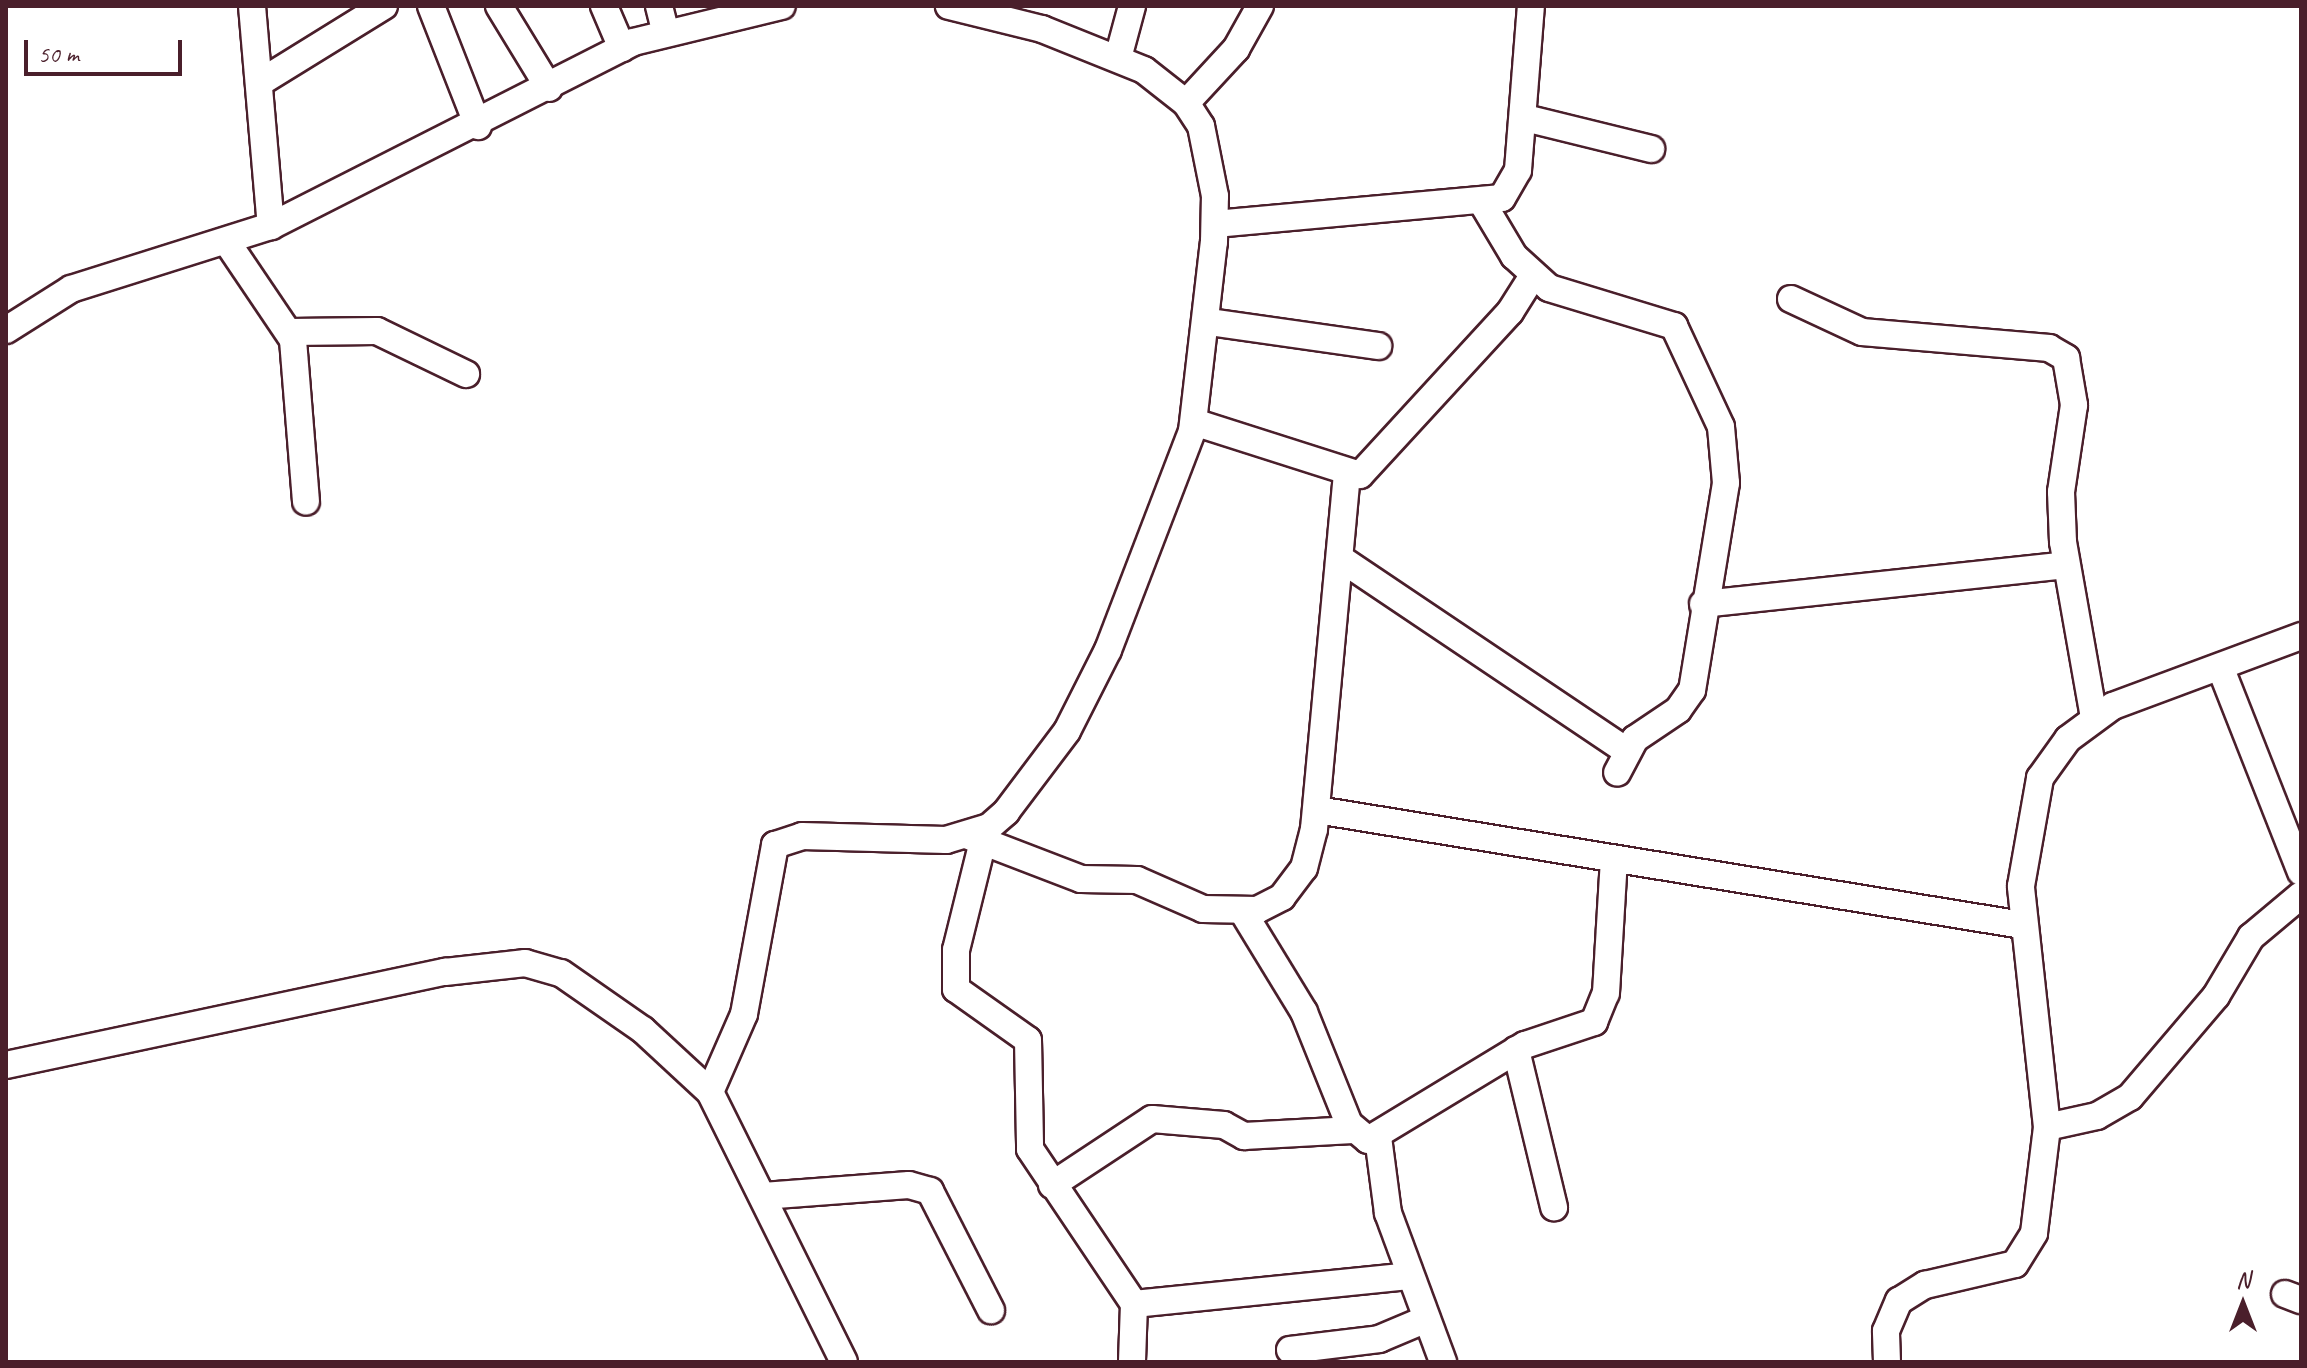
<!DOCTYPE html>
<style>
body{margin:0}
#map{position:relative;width:2307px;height:1368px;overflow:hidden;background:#fff;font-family:Caveat,sans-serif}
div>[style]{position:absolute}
.roads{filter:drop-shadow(2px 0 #4a1f2b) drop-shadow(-2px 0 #4a1f2b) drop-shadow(0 2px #4a1f2b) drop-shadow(0 -2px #4a1f2b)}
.minor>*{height:26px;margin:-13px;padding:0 13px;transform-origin:13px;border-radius:13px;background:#fff}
span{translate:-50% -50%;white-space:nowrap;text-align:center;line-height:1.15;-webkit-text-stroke:6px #fff;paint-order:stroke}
.frame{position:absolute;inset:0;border:8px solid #4a1f2b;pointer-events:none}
.north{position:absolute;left:2203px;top:1264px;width:80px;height:80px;-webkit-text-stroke:6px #fff;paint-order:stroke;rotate:0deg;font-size:22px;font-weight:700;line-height:32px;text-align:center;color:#4a1f2b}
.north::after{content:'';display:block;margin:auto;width:28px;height:36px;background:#4a1f2b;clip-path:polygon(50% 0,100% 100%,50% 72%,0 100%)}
.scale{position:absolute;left:24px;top:40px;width:158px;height:36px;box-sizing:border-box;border:4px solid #4a1f2b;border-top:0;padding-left:10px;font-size:24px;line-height:28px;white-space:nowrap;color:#4a1f2b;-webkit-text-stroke:6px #fff;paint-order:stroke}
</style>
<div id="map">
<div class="roads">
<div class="minor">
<i style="left:252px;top:6px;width:221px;rotate:85.1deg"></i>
<i style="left:431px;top:6px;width:129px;rotate:68.6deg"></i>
<i style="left:499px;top:6px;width:96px;rotate:58.6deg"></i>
<i style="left:604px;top:6px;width:46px;rotate:66.8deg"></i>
<i style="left:659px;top:6px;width:25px;rotate:76deg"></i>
<i style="left:1118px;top:58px;width:54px;rotate:-74.9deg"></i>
<i style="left:264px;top:80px;width:141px;rotate:-31.7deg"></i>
<i style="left:1186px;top:103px;width:74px;rotate:-47.2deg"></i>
<i style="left:1236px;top:49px;width:49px;rotate:-60.8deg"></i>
<i style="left:1525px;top:118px;width:130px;rotate:13.8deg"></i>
<i style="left:1483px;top:204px;width:61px;rotate:59.2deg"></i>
<i style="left:1514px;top:256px;width:47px;rotate:42.4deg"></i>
<i style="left:1549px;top:288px;width:131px;rotate:16.9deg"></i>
<i style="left:1674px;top:326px;width:111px;rotate:65deg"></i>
<i style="left:1721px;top:427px;width:56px;rotate:84.9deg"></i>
<i style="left:1726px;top:483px;width:210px;rotate:99.3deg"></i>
<i style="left:1692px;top:690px;width:24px;rotate:125deg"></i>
<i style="left:1678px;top:710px;width:52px;rotate:146deg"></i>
<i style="left:1635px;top:739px;width:38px;rotate:118deg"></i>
<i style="left:1215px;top:224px;width:288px;rotate:-5.2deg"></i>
<i style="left:1502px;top:198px;width:32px;rotate:-60deg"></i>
<i style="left:1518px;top:170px;width:165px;rotate:-85.5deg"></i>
<i style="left:227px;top:242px;width:118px;rotate:56deg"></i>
<i style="left:293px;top:340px;width:162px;rotate:85.4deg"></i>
<i style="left:1791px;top:299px;width:78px;rotate:24.9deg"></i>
<i style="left:1862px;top:332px;width:188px;rotate:4.9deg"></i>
<i style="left:2049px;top:348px;width:20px;rotate:30deg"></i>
<i style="left:2066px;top:358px;width:48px;rotate:80.3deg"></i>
<i style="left:2074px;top:405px;width:88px;rotate:98.5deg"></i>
<i style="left:2061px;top:492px;width:50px;rotate:87.7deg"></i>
<i style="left:2063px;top:542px;width:179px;rotate:80deg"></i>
<i style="left:1209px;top:322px;width:171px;rotate:8.1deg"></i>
<i style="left:6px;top:330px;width:77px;rotate:-32.2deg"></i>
<i style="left:71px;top:289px;width:210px;rotate:-17.5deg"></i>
<i style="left:271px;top:226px;width:406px;rotate:-26.9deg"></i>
<i style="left:633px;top:42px;width:153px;rotate:-13.6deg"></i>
<i style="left:290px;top:332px;width:87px;rotate:-0.7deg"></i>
<i style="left:377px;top:331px;width:99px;rotate:25.8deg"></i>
<i style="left:1194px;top:422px;width:174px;rotate:17.7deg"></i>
<i style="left:1360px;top:475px;width:222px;rotate:-47.4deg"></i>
<i style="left:1510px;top:312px;width:41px;rotate:-57.8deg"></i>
<i style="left:1344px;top:561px;width:341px;rotate:33.9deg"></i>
<i style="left:1703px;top:604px;width:364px;rotate:-6.1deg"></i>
<i style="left:2221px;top:669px;width:218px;rotate:68.5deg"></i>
<i style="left:1317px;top:810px;width:714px;rotate:9.26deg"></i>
<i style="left:969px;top:836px;width:120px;rotate:21deg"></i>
<i style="left:1081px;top:879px;width:56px;rotate:1deg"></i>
<i style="left:1137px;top:880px;width:72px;rotate:23.7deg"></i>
<i style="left:1203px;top:909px;width:54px;rotate:1.1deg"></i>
<i style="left:1257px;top:910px;width:28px;rotate:-27deg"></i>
<i style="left:1282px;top:897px;width:36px;rotate:-53deg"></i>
<i style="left:1304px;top:868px;width:40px;rotate:-75.6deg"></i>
<i style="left:1314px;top:829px;width:356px;rotate:-84.7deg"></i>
<i style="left:982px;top:845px;width:108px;rotate:103.9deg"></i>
<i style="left:956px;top:950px;width:39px;rotate:90deg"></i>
<i style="left:956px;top:989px;width:88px;rotate:35.3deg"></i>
<i style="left:1028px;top:1040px;width:109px;rotate:88.9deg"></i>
<i style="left:1030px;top:1149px;width:187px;rotate:56.1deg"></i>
<i style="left:1134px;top:1304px;width:58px;rotate:92deg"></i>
<i style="left:1243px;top:912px;width:117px;rotate:58.6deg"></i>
<i style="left:1304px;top:1012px;width:121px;rotate:68.1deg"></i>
<i style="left:1349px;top:1124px;width:25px;rotate:40deg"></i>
<i style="left:1368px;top:1140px;width:184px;rotate:-31.2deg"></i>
<i style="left:1525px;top:1045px;width:73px;rotate:-18.4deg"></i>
<i style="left:1594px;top:1022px;width:31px;rotate:-68deg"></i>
<i style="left:1606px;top:993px;width:134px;rotate:-86.6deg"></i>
<i style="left:1516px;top:1050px;width:162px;rotate:76.4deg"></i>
<i style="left:6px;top:1065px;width:449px;rotate:-12deg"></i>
<i style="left:445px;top:972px;width:81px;rotate:-6.4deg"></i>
<i style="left:525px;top:963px;width:37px;rotate:16deg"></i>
<i style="left:561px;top:973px;width:100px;rotate:34.8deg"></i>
<i style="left:643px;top:1030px;width:91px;rotate:42.8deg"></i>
<i style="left:710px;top:1092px;width:301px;rotate:63.6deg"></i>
<i style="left:710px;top:1092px;width:85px;rotate:-66.4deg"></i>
<i style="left:744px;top:1014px;width:172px;rotate:-79.6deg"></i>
<i style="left:775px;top:845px;width:28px;rotate:-18deg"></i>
<i style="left:802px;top:836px;width:144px;rotate:1.6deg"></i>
<i style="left:946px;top:840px;width:45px;rotate:-16.8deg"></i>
<i style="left:989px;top:827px;width:23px;rotate:-41deg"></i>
<i style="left:1006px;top:812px;width:101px;rotate:-53deg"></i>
<i style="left:1067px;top:731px;width:91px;rotate:-63.2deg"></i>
<i style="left:1108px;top:650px;width:235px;rotate:-69deg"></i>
<i style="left:1192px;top:431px;width:190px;rotate:-83.4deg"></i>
<i style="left:1214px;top:242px;width:46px;rotate:-88.8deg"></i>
<i style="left:1215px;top:196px;width:71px;rotate:-101.3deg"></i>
<i style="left:1201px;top:126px;width:27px;rotate:-123deg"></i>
<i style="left:1186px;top:103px;width:53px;rotate:-141.8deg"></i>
<i style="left:1144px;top:70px;width:110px;rotate:-158.1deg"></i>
<i style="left:1042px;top:29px;width:96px;rotate:-166.1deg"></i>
<i style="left:2047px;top:1127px;width:51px;rotate:-12.4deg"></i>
<i style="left:2097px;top:1116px;width:38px;rotate:-30deg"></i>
<i style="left:2130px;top:1097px;width:133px;rotate:-49.6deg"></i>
<i style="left:2216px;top:996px;width:69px;rotate:-59.3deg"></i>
<i style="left:2251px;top:937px;width:65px;rotate:-40deg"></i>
<i style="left:1378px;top:1137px;width:77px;rotate:82.5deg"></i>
<i style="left:1388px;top:1213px;width:159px;rotate:69.7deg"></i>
<i style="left:1052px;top:1185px;width:120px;rotate:-33.4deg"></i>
<i style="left:1152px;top:1119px;width:72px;rotate:4.8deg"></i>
<i style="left:1224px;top:1125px;width:23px;rotate:29deg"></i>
<i style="left:1244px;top:1136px;width:109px;rotate:-3.2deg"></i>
<i style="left:763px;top:1196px;width:146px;rotate:-4.3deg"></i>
<i style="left:909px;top:1185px;width:22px;rotate:16deg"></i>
<i style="left:930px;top:1191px;width:134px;rotate:62.9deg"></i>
<i style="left:2285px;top:1294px;width:17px;rotate:21deg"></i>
<i style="left:1134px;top:1304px;width:276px;rotate:-5.8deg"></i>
<i style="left:1290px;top:1350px;width:90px;rotate:-7deg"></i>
<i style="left:1379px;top:1339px;width:49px;rotate:-22.9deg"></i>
<i style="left:1887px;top:1362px;width:31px;rotate:-92deg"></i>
<i style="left:1886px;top:1331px;width:33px;rotate:-67deg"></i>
<i style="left:1899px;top:1301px;width:31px;rotate:-32deg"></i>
<i style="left:1925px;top:1285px;width:92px;rotate:-13.1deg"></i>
<i style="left:2015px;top:1264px;width:36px;rotate:-58deg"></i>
<i style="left:2034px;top:1233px;width:107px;rotate:-83deg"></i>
<i style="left:2047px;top:1127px;width:242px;rotate:-96.2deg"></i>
<i style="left:2021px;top:886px;width:110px;rotate:-80deg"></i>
<i style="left:2040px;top:778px;width:48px;rotate:-54.3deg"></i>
<i style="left:2068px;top:739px;width:56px;rotate:-36.3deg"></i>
<i style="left:2113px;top:706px;width:201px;rotate:-20.4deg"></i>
</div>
</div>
<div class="frame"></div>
<div class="north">N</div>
<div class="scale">50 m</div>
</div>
